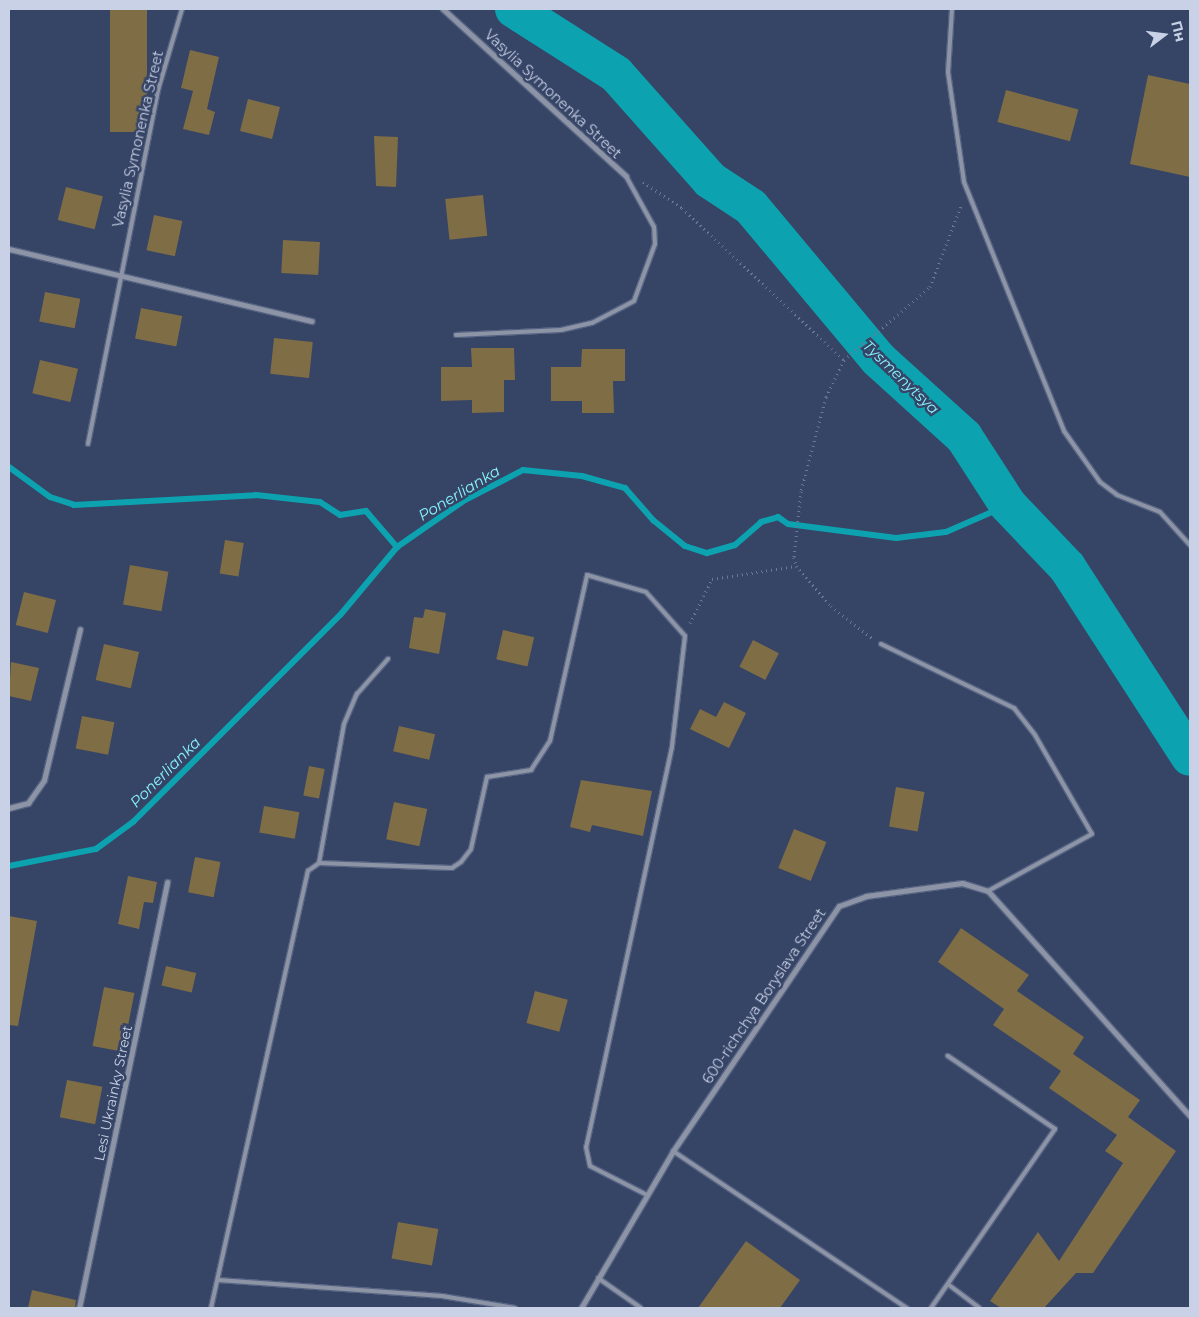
<!DOCTYPE html>
<meta charset="utf-8">
<style>
body{margin:0}
#map{position:relative;width:1199px;height:1317px;overflow:hidden;background:#364466;font-family:Montserrat,sans-serif}
div>[style]{position:absolute}
.stream>*{height:6px;margin:-3px;padding:0 3px;transform-origin:3px;border-radius:3px;background:#0da2b0}
.river>*{height:38px;margin:-19px;padding:0 19px;transform-origin:19px;border-radius:19px;background:#0da2b0}
.building>*{inset:0;background:#7f6d45;transform-origin:0 0}
.path>*{height:3px;margin-top:-1.5px;transform-origin:0;background:repeating-linear-gradient(90deg,#6c7895 0 1px,transparent 0 5px)}
.roads{filter:drop-shadow(1px 0 #566382) drop-shadow(-1px 0 #566382) drop-shadow(0 1px #566382) drop-shadow(0 -1px #566382)}
.lane>*{height:4px;margin:-2px;padding:0 2px;transform-origin:2px;border-radius:2px;background:#8c94a6}
.street>*{height:5px;margin:-2.5px;padding:0 2.5px;transform-origin:2.5px;border-radius:2.5px;background:#8c94a6}
span{translate:-50% -50%;white-space:nowrap;text-align:center;line-height:1.15;-webkit-text-stroke:5px #364466;paint-order:stroke}
.street-label{font-size:14px;color:#c8d1e6}
.water-label{font-size:15px;color:#87f2fe;font-style:italic}
.frame{position:absolute;inset:0;border:10px solid #c8d1e6;pointer-events:none}
.north{position:absolute;left:1139px;top:10px;width:50px;height:50px;-webkit-text-stroke:4px #364466;paint-order:stroke;rotate:75deg;font-size:14px;font-weight:700;line-height:20px;text-align:center;color:#c8d1e6}
.north::after{content:'';display:block;margin:auto;width:18px;height:22px;background:#c8d1e6;clip-path:polygon(50% 0,100% 100%,50% 72%,0 100%)}
</style>
<div id="map">
<div class="stream">
<i style="left:9px;top:467px;width:51px;rotate:36.2deg"></i>
<i style="left:50px;top:497px;width:25px;rotate:18deg"></i>
<i style="left:74px;top:505px;width:182px;rotate:-3.1deg"></i>
<i style="left:256px;top:495px;width:64px;rotate:6.2deg"></i>
<i style="left:320px;top:502px;width:24px;rotate:33deg"></i>
<i style="left:340px;top:515px;width:26px;rotate:-9deg"></i>
<i style="left:366px;top:511px;width:48px;rotate:49.3deg"></i>
<i style="left:9px;top:866px;width:89px;rotate:-11.1deg"></i>
<i style="left:96px;top:849px;width:46px;rotate:-36.1deg"></i>
<i style="left:133px;top:822px;width:294px;rotate:-45deg"></i>
<i style="left:341px;top:614px;width:87px;rotate:-50.1deg"></i>
<i style="left:397px;top:547px;width:83px;rotate:-34.7deg"></i>
<i style="left:465px;top:500px;width:65px;rotate:-27.3deg"></i>
<i style="left:523px;top:470px;width:59px;rotate:5.8deg"></i>
<i style="left:582px;top:476px;width:45px;rotate:15.6deg"></i>
<i style="left:625px;top:488px;width:43px;rotate:48.8deg"></i>
<i style="left:653px;top:520px;width:41px;rotate:39.1deg"></i>
<i style="left:685px;top:546px;width:23px;rotate:18deg"></i>
<i style="left:707px;top:553px;width:29px;rotate:-16deg"></i>
<i style="left:735px;top:545px;width:35px;rotate:-41deg"></i>
<i style="left:761px;top:522px;width:18px;rotate:-16deg"></i>
<i style="left:778px;top:517px;width:12px;rotate:35deg"></i>
<i style="left:788px;top:524px;width:109px;rotate:7.4deg"></i>
<i style="left:896px;top:538px;width:50px;rotate:-6.8deg"></i>
<i style="left:946px;top:532px;width:68px;rotate:-23.5deg"></i>
</div>
<div class="river">
<i style="left:514px;top:9px;width:121px;rotate:32.5deg"></i>
<i style="left:616px;top:74px;width:142px;rotate:48.4deg"></i>
<i style="left:710px;top:180px;width:49px;rotate:33.4deg"></i>
<i style="left:751px;top:207px;width:198px;rotate:50.1deg"></i>
<i style="left:878px;top:359px;width:116px;rotate:42.2deg"></i>
<i style="left:964px;top:437px;width:81px;rotate:57.1deg"></i>
<i style="left:1008px;top:505px;width:86px;rotate:46.4deg"></i>
<i style="left:1067px;top:567px;width:226px;rotate:57.1deg"></i>
</div>
<div class="building">
<i style="left:110px;top:9px;width:37px;height:123px"></i>
<i style="clip-path:polygon(190px 50px,219px 57px,207px 109px,215px 112px,209px 135px,183px 129px,193px 91px,181px 88px)"></i>
<i style="clip-path:polygon(1148px 75px,1190px 84px,1190px 177px,1130px 164px)"></i>
<i style="left:1006px;top:90px;width:75px;height:33px;rotate:15deg"></i>
<i style="left:248px;top:99px;width:33px;height:33px;rotate:14deg"></i>
<i style="clip-path:polygon(374px 136px,398px 137px,396px 187px,376px 186px)"></i>
<i style="left:66px;top:187px;width:38px;height:34px;rotate:14deg"></i>
<i style="left:483px;top:195px;width:41px;height:38px;rotate:84deg"></i>
<i style="left:154px;top:215px;width:29px;height:36px;rotate:12deg"></i>
<i style="left:283px;top:240px;width:37px;height:33px;rotate:3deg"></i>
<i style="left:45px;top:292px;width:36px;height:30px;rotate:11deg"></i>
<i style="left:141px;top:308px;width:42px;height:31px;rotate:11deg"></i>
<i style="left:274px;top:338px;width:39px;height:36px;rotate:6deg"></i>
<i style="clip-path:polygon(471px 348px,514px 348px,515px 380px,504px 380px,504px 412px,472px 413px,472px 400px,441px 401px,441px 367px,472px 367px)"></i>
<i style="clip-path:polygon(582px 349px,625px 349px,625px 381px,613px 381px,614px 413px,582px 413px,582px 401px,551px 401px,551px 367px,581px 367px)"></i>
<i style="left:40px;top:360px;width:39px;height:34px;rotate:13deg"></i>
<i style="left:225px;top:540px;width:19px;height:34px;rotate:9deg"></i>
<i style="left:130px;top:565px;width:39px;height:40px;rotate:10deg"></i>
<i style="left:24px;top:592px;width:33px;height:34px;rotate:14deg"></i>
<i style="clip-path:polygon(425px 609px,446px 613px,439px 654px,409px 648px,414px 617px,423px 618px)"></i>
<i style="left:503px;top:630px;width:32px;height:30px;rotate:13deg"></i>
<i style="left:753px;top:640px;width:29px;height:30px;rotate:27deg"></i>
<i style="left:104px;top:644px;width:36px;height:37px;rotate:13deg"></i>
<i style="clip-path:polygon(11px 662px,39px 668px,31px 701px,9px 696px)"></i>
<i style="clip-path:polygon(724px 702px,746px 713px,729px 748px,690px 729px,700px 709px,716px 717px)"></i>
<i style="left:82px;top:716px;width:33px;height:33px;rotate:11deg"></i>
<i style="left:399px;top:726px;width:37px;height:26px;rotate:13deg"></i>
<i style="left:309px;top:766px;width:16px;height:30px;rotate:11deg"></i>
<i style="clip-path:polygon(581px 780px,652px 791px,643px 836px,592px 825px,590px 832px,570px 827px)"></i>
<i style="left:896px;top:787px;width:29px;height:40px;rotate:10deg"></i>
<i style="left:394px;top:802px;width:34px;height:38px;rotate:12deg"></i>
<i style="left:264px;top:806px;width:36px;height:27px;rotate:10deg"></i>
<i style="left:794px;top:829px;width:35px;height:42px;rotate:22deg"></i>
<i style="left:195px;top:857px;width:26px;height:36px;rotate:11deg"></i>
<i style="clip-path:polygon(128px 876px,157px 882px,153px 903px,144px 902px,139px 929px,118px 924px)"></i>
<i style="clip-path:polygon(9px 916px,37px 921px,18px 1026px,9px 1025px)"></i>
<i style="clip-path:polygon(961px 928px,1029px 975px,1017px 991px,1084px 1037px,1073px 1054px,1140px 1100px,1128px 1117px,1176px 1151px,1093px 1273px,1076px 1273px,1044px 1308px,1001px 1308px,990px 1301px,1038px 1232px,1059px 1261px,1123px 1163px,1105px 1151px,1117px 1135px,1049px 1088px,1061px 1071px,993px 1025px,1004px 1009px,938px 962px)"></i>
<i style="left:166px;top:966px;width:31px;height:20px;rotate:13deg"></i>
<i style="left:104px;top:987px;width:31px;height:60px;rotate:11deg"></i>
<i style="left:535px;top:991px;width:34px;height:33px;rotate:15deg"></i>
<i style="left:67px;top:1080px;width:36px;height:38px;rotate:11deg"></i>
<i style="left:398px;top:1222px;width:41px;height:37px;rotate:10deg"></i>
<i style="clip-path:polygon(746px 1241px,800px 1280px,780px 1308px,698px 1308px)"></i>
<i style="clip-path:polygon(32px 1290px,76px 1300px,75px 1308px,28px 1308px)"></i>
</div>
<div class="path">
<i style="left:643px;top:182px;width:47px;rotate:33.7deg"></i>
<i style="left:682px;top:208px;width:222px;rotate:43.2deg"></i>
<i style="left:844px;top:360px;width:41px;rotate:115.9deg"></i>
<i style="left:826px;top:397px;width:97px;rotate:104.9deg"></i>
<i style="left:801px;top:491px;width:66px;rotate:96.1deg"></i>
<i style="left:794px;top:557px;width:9px;rotate:77deg"></i>
<i style="left:796px;top:566px;width:53px;rotate:48.8deg"></i>
<i style="left:831px;top:606px;width:52px;rotate:38deg"></i>
<i style="left:844px;top:360px;width:113px;rotate:-40.3deg"></i>
<i style="left:930px;top:287px;width:87px;rotate:-69.1deg"></i>
<i style="left:690px;top:623px;width:49px;rotate:-63.4deg"></i>
<i style="left:712px;top:579px;width:85px;rotate:-8.8deg"></i>
</div>
<div class="roads">
<div class="lane">
<i style="left:952px;top:9px;width:63px;rotate:93.6deg"></i>
<i style="left:948px;top:72px;width:111px;rotate:81.7deg"></i>
<i style="left:964px;top:182px;width:268px;rotate:68.1deg"></i>
<i style="left:1064px;top:431px;width:62px;rotate:54.8deg"></i>
<i style="left:1100px;top:482px;width:21px;rotate:37deg"></i>
<i style="left:1117px;top:495px;width:46px;rotate:21.6deg"></i>
<i style="left:1160px;top:512px;width:45px;rotate:47.7deg"></i>
<i style="left:456px;top:335px;width:105px;rotate:-2.7deg"></i>
<i style="left:561px;top:330px;width:32px;rotate:-13deg"></i>
<i style="left:592px;top:323px;width:47px;rotate:-27.6deg"></i>
<i style="left:634px;top:301px;width:61px;rotate:-69.8deg"></i>
<i style="left:655px;top:244px;width:17px;rotate:-93deg"></i>
<i style="left:654px;top:227px;width:58px;rotate:-118.8deg"></i>
<i style="left:88px;top:444px;width:361px;rotate:-78.8deg"></i>
<i style="left:158px;top:90px;width:84px;rotate:-73.5deg"></i>
<i style="left:881px;top:644px;width:148px;rotate:25.7deg"></i>
<i style="left:1014px;top:708px;width:34px;rotate:52deg"></i>
<i style="left:1035px;top:735px;width:114px;rotate:60.1deg"></i>
<i style="left:1092px;top:834px;width:119px;rotate:151.3deg"></i>
<i style="left:319px;top:863px;width:141px;rotate:-79.8deg"></i>
<i style="left:344px;top:724px;width:33px;rotate:-67deg"></i>
<i style="left:357px;top:694px;width:47px;rotate:-48.5deg"></i>
<i style="left:673px;top:1151px;width:282px;rotate:33.9deg"></i>
<i style="left:598px;top:1278px;width:52px;rotate:34.9deg"></i>
<i style="left:218px;top:1280px;width:225px;rotate:4.1deg"></i>
<i style="left:442px;top:1296px;width:74px;rotate:9.3deg"></i>
<i style="left:949px;top:1285px;width:38px;rotate:37deg"></i>
<i style="left:211px;top:1308px;width:448px;rotate:-77.5deg"></i>
<i style="left:308px;top:871px;width:14px;rotate:-36deg"></i>
<i style="left:319px;top:863px;width:133px;rotate:2.2deg"></i>
<i style="left:452px;top:868px;width:11px;rotate:-34deg"></i>
<i style="left:461px;top:862px;width:16px;rotate:-52deg"></i>
<i style="left:471px;top:849px;width:74px;rotate:-77.5deg"></i>
<i style="left:487px;top:777px;width:45px;rotate:-9deg"></i>
<i style="left:531px;top:770px;width:35px;rotate:-57deg"></i>
<i style="left:550px;top:741px;width:170px;rotate:-77.4deg"></i>
<i style="left:587px;top:575px;width:61px;rotate:16.1deg"></i>
<i style="left:646px;top:592px;width:59px;rotate:48.4deg"></i>
<i style="left:685px;top:636px;width:112px;rotate:96.7deg"></i>
<i style="left:672px;top:747px;width:409px;rotate:102.1deg"></i>
<i style="left:586px;top:1147px;width:19px;rotate:78deg"></i>
<i style="left:590px;top:1166px;width:64px;rotate:27deg"></i>
<i style="left:931px;top:1308px;width:218px;rotate:-55.3deg"></i>
<i style="left:1055px;top:1129px;width:130px;rotate:-145.7deg"></i>
</div>
<div class="street">
<i style="left:443px;top:9px;width:248px;rotate:42.4deg"></i>
<i style="left:9px;top:249px;width:311px;rotate:13.4deg"></i>
<i style="left:9px;top:808px;width:20px;rotate:-15deg"></i>
<i style="left:28px;top:803px;width:28px;rotate:-55deg"></i>
<i style="left:44px;top:780px;width:155px;rotate:-76.6deg"></i>
<i style="left:79px;top:1308px;width:435px;rotate:-78.3deg"></i>
<i style="left:581px;top:1308px;width:182px;rotate:-59.6deg"></i>
<i style="left:673px;top:1151px;width:296px;rotate:-55.9deg"></i>
<i style="left:839px;top:906px;width:29px;rotate:-20deg"></i>
<i style="left:866px;top:896px;width:97px;rotate:-7.7deg"></i>
<i style="left:962px;top:883px;width:27px;rotate:17deg"></i>
<i style="left:988px;top:891px;width:302px;rotate:48.1deg"></i>
</div>
</div>
<div class="street-label">
<span style="left:553px;top:94px;rotate:43deg">Vasylia Symonenka Street</span>
<span style="left:138px;top:139px;rotate:-77deg">Vasylia Symonenka Street</span>
<span style="left:764px;top:996px;rotate:-56deg">600-richchya Boryslava Street</span>
<span style="left:113px;top:1093px;rotate:-78deg">Lesi Ukrainky Street</span>
</div>
<div class="water-label">
<span style="left:901px;top:377px;rotate:44deg">Tysmenytsya</span>
<span style="left:459px;top:493px;rotate:-31deg">Ponerlianka</span>
<span style="left:165px;top:772px;rotate:-45deg">Ponerlianka</span>
</div>
<div class="frame"></div>
<div class="north">Пн</div>
</div>
